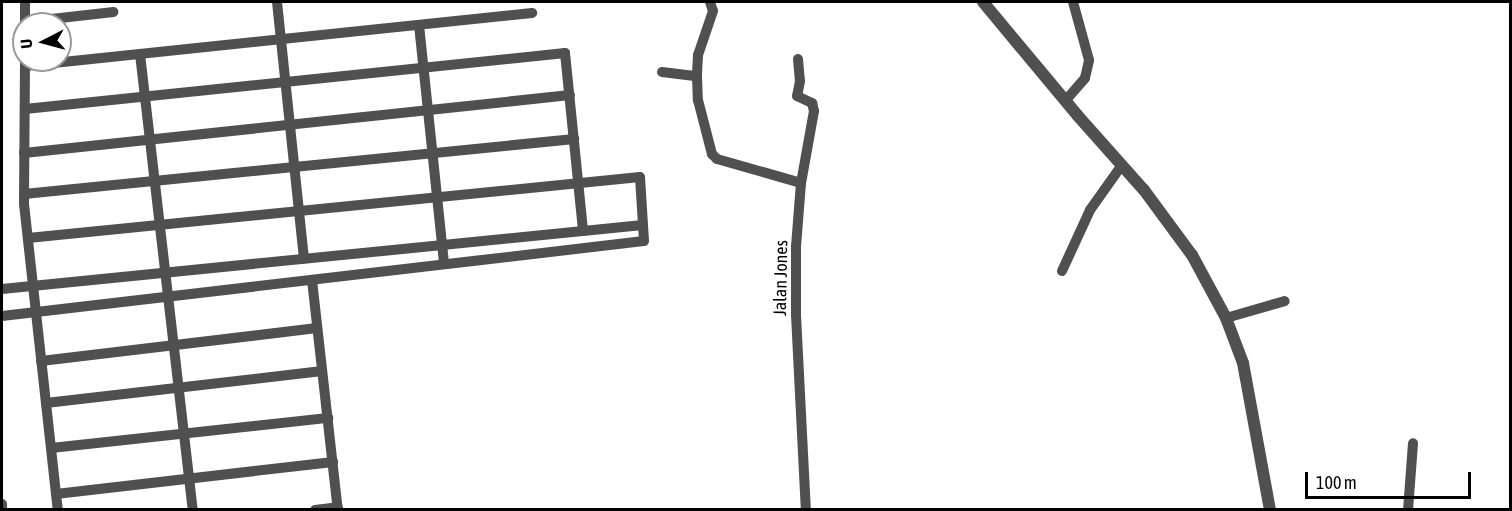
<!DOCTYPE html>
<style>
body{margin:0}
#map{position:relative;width:1512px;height:511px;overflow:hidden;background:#fff;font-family:"Asap Condensed",sans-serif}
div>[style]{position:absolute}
.minor>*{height:10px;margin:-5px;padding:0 5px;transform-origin:5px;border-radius:5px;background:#505050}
.tertiary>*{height:12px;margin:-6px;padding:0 6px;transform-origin:6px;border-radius:6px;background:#505050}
span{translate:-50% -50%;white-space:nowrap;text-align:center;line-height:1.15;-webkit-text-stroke:5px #fff;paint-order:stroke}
.street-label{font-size:18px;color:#000}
.frame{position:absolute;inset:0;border:3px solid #000;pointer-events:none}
.north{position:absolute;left:12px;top:12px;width:60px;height:60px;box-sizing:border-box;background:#fff;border:2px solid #999;border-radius:50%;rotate:264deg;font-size:16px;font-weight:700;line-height:24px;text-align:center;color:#000}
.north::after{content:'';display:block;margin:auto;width:21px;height:27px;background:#000;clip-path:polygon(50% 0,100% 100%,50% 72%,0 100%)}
.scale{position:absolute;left:1305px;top:472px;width:166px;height:27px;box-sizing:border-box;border:3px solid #000;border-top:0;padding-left:8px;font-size:18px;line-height:21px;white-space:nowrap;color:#000;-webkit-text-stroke:4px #fff;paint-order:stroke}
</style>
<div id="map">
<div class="minor">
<i style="left:25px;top:2px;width:22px;rotate:90deg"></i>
<i style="left:277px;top:2px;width:258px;rotate:84deg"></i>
<i style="left:710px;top:2px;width:9px;rotate:72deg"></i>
<i style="left:713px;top:11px;width:46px;rotate:108.8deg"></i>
<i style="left:698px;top:55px;width:21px;rotate:93deg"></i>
<i style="left:697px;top:76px;width:24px;rotate:88deg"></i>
<i style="left:698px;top:100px;width:56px;rotate:75.5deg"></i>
<i style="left:712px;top:154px;width:7px;rotate:45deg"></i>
<i style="left:717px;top:159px;width:87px;rotate:15.9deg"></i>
<i style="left:25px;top:22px;width:89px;rotate:-6.5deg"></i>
<i style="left:419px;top:25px;width:240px;rotate:84deg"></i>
<i style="left:140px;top:54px;width:459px;rotate:83.4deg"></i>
<i style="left:798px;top:59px;width:22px;rotate:85deg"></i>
<i style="left:800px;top:81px;width:15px;rotate:101deg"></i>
<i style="left:797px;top:96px;width:17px;rotate:25deg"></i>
<i style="left:812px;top:103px;width:8px;rotate:76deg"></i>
<i style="left:814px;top:111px;width:73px;rotate:100.2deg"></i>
<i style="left:801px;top:183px;width:63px;rotate:94.5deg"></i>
<i style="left:796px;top:246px;width:69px;rotate:90deg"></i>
<i style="left:796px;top:315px;width:195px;rotate:87.1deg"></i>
<i style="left:25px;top:60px;width:144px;rotate:90.4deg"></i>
<i style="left:24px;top:204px;width:308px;rotate:83.7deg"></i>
<i style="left:25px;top:66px;width:510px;rotate:-5.97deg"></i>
<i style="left:662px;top:72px;width:35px;rotate:7deg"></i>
<i style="left:1066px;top:100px;width:29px;rotate:-49deg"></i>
<i style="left:1085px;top:78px;width:18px;rotate:-77deg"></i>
<i style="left:1089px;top:60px;width:60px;rotate:-105.4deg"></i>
<i style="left:25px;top:109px;width:543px;rotate:-5.92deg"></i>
<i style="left:565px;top:53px;width:179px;rotate:84.2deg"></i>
<i style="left:24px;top:153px;width:549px;rotate:-6.06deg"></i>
<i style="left:24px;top:194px;width:553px;rotate:-5.71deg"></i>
<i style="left:1062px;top:271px;width:67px;rotate:-65.3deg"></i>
<i style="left:1090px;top:210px;width:55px;rotate:-54.6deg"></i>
<i style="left:312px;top:280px;width:231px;rotate:83.6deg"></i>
<i style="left:2px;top:289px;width:644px;rotate:-5.7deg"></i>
<i style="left:2px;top:316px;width:646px;rotate:-6.66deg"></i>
<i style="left:644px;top:241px;width:64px;rotate:-93.6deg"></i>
<i style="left:640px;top:177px;width:615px;rotate:174.31deg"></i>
<i style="left:1226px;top:318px;width:61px;rotate:-16.1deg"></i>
<i style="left:41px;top:361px;width:278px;rotate:-6.8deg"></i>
<i style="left:46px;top:403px;width:278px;rotate:-6.6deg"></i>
<i style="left:51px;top:448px;width:279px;rotate:-6.2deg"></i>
<i style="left:56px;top:494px;width:279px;rotate:-6.6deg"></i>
<i style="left:2px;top:504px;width:6px;rotate:90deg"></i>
<i style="left:315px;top:510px;width:23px;rotate:-7deg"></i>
<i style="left:1408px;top:510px;width:67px;rotate:-85.7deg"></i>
</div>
<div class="tertiary">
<i style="left:983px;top:2px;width:148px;rotate:50.2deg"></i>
<i style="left:1078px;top:116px;width:99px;rotate:48.3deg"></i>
<i style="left:1144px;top:190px;width:81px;rotate:53.6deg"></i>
<i style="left:1192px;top:255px;width:72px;rotate:61.6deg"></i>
<i style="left:1226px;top:318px;width:48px;rotate:69.3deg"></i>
<i style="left:1243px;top:363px;width:149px;rotate:79.6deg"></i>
</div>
<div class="street-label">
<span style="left:781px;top:278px;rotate:-89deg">Jalan Jones</span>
</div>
<div class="frame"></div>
<div class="north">U</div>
<div class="scale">100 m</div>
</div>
